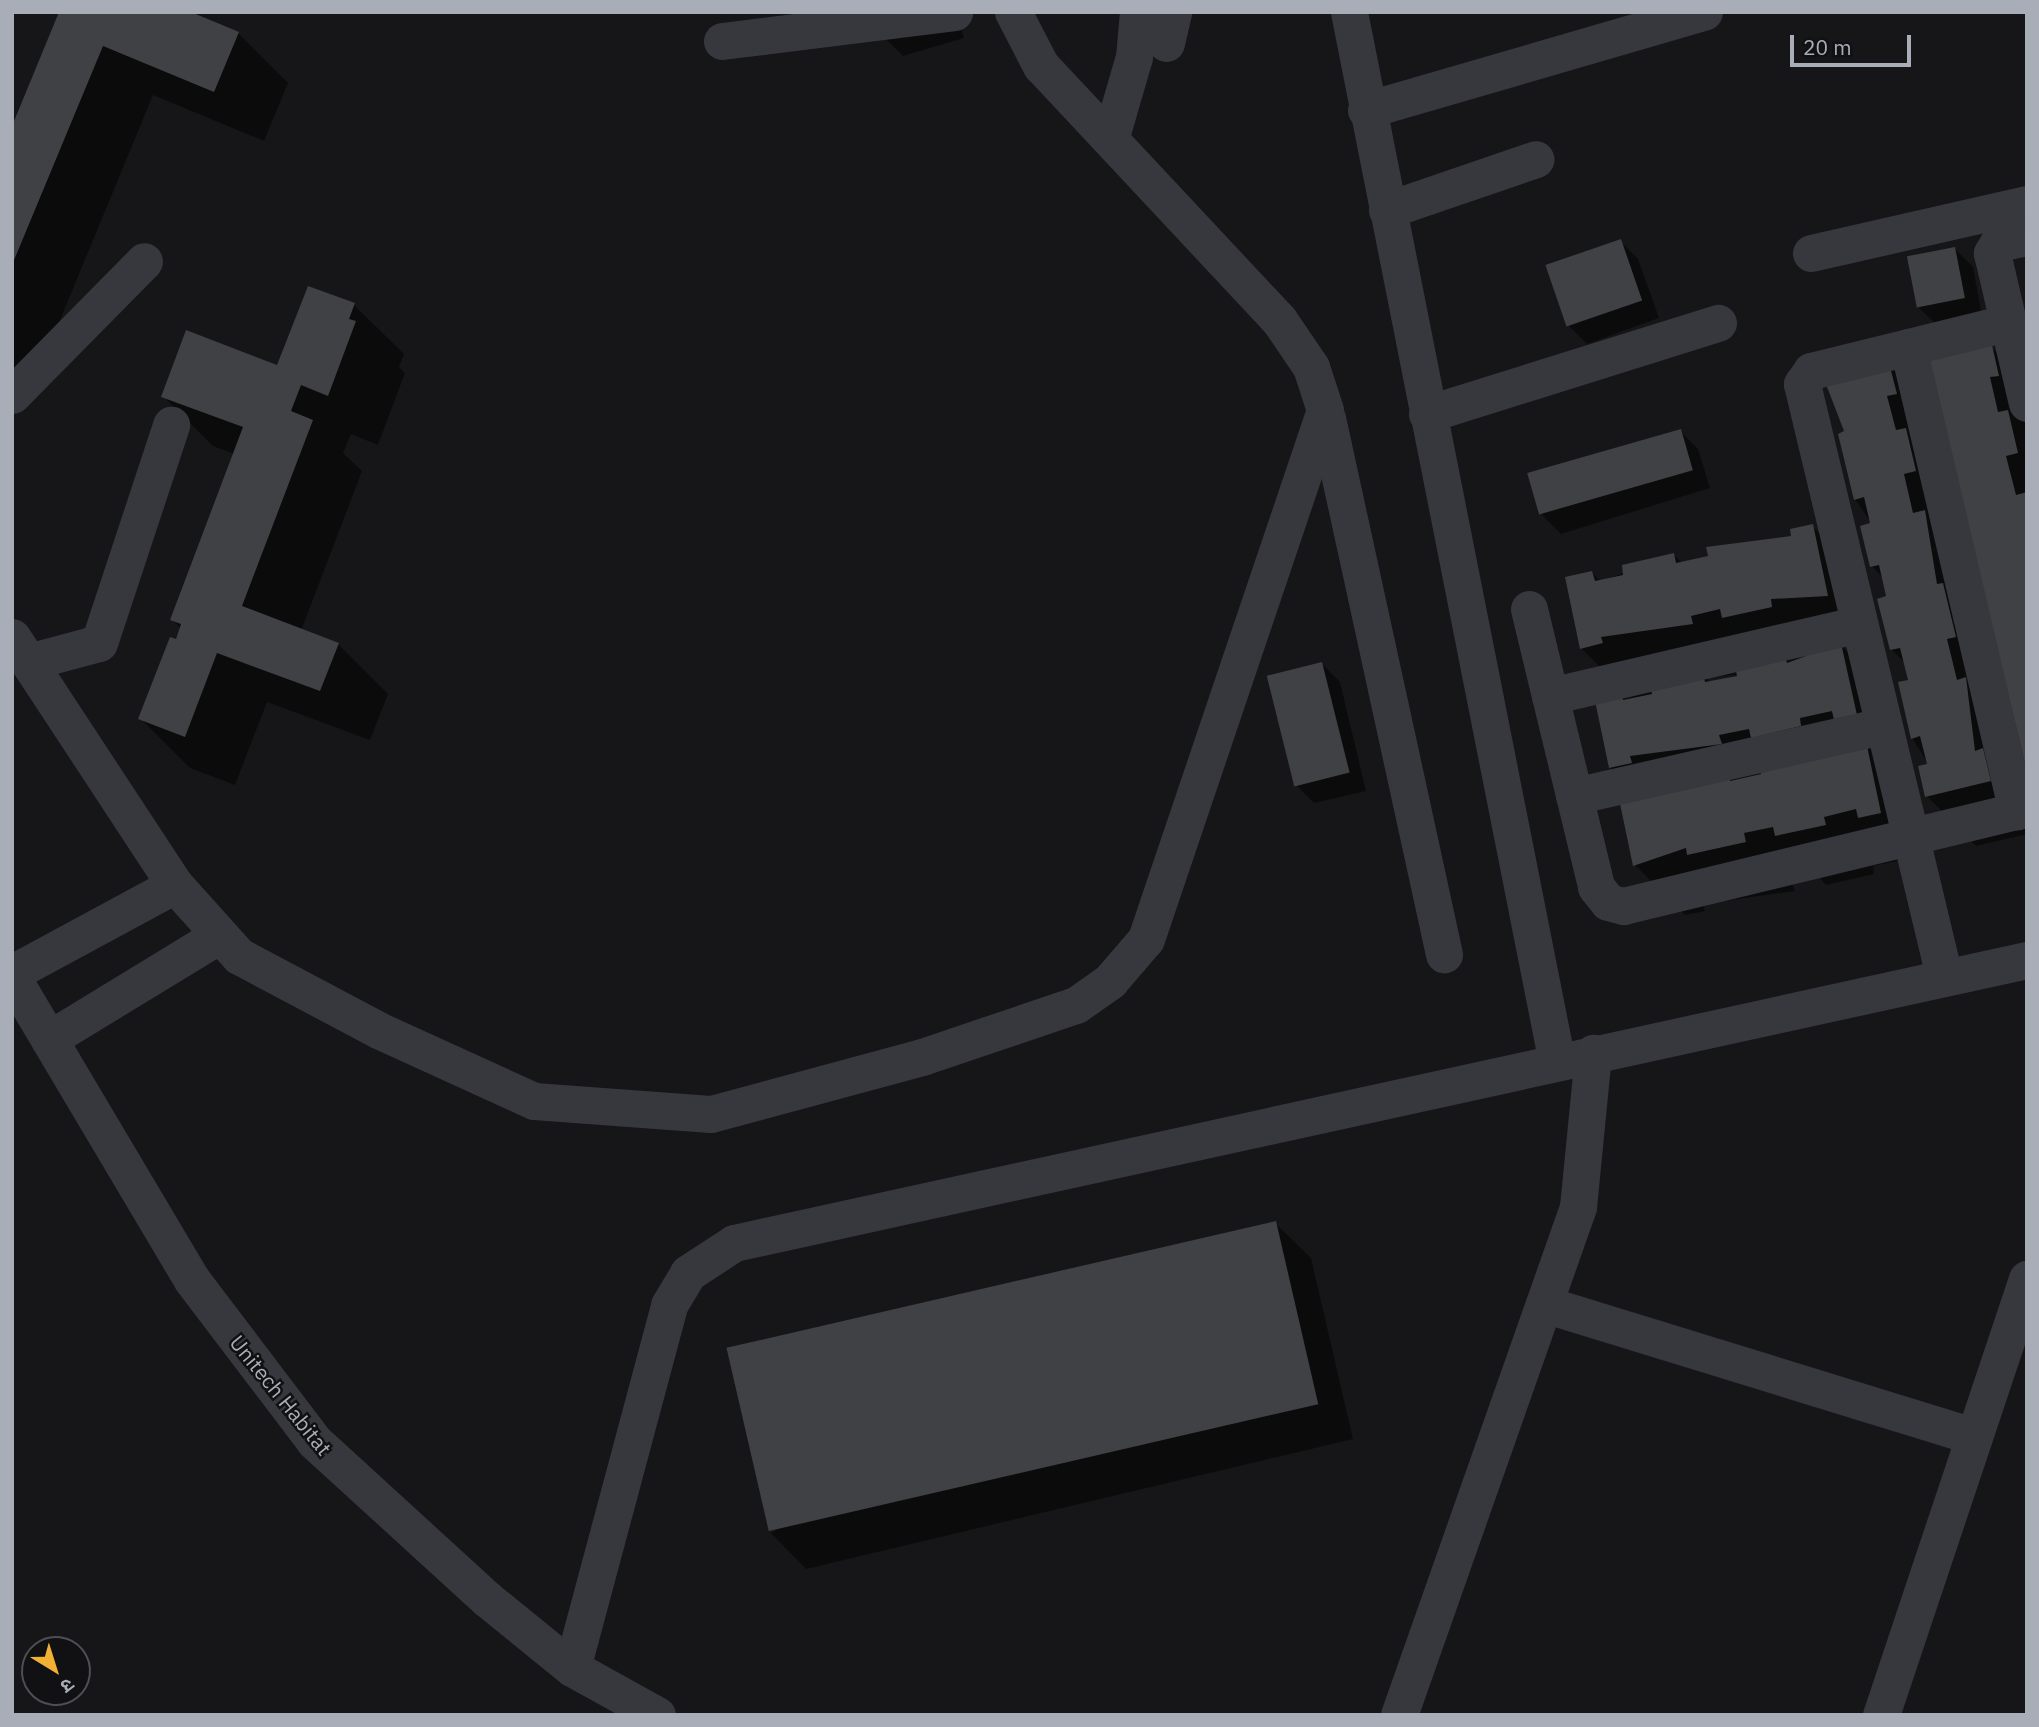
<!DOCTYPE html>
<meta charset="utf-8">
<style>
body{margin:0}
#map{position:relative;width:2039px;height:1727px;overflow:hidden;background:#161618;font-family:"IBM Plex Sans","Noto Sans Devanagari",sans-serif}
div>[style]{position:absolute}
.shadow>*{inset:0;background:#0007}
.building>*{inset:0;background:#404145;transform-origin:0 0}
.minor>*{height:37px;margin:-18.5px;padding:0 18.5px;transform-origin:18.5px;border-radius:18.5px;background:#37383d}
span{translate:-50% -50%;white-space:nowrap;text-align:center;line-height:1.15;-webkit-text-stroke:5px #111113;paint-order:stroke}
.street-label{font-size:21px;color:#a8adb8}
.frame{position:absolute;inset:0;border:14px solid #a8adb8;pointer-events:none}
.north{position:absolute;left:21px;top:1636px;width:70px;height:70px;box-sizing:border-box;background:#111113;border:2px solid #4d4f55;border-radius:50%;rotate:142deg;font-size:19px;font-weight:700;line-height:28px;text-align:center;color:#a8adb8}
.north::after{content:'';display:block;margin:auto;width:24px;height:32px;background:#f2b134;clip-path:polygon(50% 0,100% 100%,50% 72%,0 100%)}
.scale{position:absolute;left:1790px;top:35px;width:121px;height:32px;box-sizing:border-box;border:4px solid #a8adb8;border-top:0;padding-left:9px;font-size:21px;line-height:24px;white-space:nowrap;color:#a8adb8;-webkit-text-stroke:5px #111113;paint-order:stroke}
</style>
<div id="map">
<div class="shadow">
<i style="clip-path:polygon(61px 12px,193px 12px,238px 33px,288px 83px,264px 141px,153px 95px,32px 388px,12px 380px,12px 131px)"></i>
<i style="clip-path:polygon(859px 12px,956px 12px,964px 38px,903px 56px)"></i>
<i style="clip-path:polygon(1620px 241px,1638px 259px,1659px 318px,1587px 344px,1569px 326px)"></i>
<i style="clip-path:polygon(1955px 249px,1973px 267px,1982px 316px,1937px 325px,1918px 307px)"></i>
<i style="clip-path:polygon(354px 305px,404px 354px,399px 367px,405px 373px,378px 445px,351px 434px,343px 453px,362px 471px,301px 631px,338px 644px,388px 694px,370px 740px,267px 702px,235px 785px,190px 768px,140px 718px,181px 629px,172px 619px,234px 454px,213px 446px,163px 396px,278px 368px)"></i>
<i style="clip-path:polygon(1991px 347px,2027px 383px,2027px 769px,2018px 733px,2027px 834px,1976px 846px,1927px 796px,1929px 765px,1912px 738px,1910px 681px,1905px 663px,1891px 649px,1889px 597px,1884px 579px,1872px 566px,1872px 524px,1855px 499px,1846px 433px,1889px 365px,1943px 419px)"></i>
<i style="clip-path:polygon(1680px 431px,1698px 449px,1710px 488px,1561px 534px,1543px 516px,1531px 476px)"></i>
<i style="clip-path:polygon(evenodd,1812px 526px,1862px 575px,1850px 643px,1841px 645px,1891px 695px,1902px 860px,1873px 866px,1874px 874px,1826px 885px,1819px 877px,1792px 883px,1795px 891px,1703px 904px,1705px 911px,1685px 915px,1635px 865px,1638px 795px,1610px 767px,1621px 692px,1633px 700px,1581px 648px,1592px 573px,1601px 581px,1674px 555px,1682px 563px,1793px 538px,1812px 526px,1740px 674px,1711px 683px,1706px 678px,1740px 674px)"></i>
<i style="clip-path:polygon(1322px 664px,1340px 682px,1366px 791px,1314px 803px,1296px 785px)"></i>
<i style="clip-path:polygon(1275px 1223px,1311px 1258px,1353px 1439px,806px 1569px,771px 1533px)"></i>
</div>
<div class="building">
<i style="clip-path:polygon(59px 12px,191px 12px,239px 32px,214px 92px,103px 46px,12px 265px,12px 126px)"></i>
<i style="left:1621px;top:239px;width:65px;height:80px;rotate:71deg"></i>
<i style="left:1955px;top:247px;width:52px;height:49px;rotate:79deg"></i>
<i style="clip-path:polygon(308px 286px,355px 303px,349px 319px,356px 321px,328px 396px,301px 385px,291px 411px,313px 420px,242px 606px,339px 643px,320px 691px,217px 653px,185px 737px,138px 719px,170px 637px,176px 639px,181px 624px,170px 620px,243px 427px,161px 397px,186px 330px,277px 365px)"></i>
<i style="clip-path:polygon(1992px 345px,1999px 376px,1990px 377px,1998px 412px,2008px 410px,2018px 453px,2006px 456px,2016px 495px,2027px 492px,2027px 772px,1927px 361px)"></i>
<i style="clip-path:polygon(1889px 363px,1897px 394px,1887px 396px,1896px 430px,1906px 428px,1916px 471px,1904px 474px,1913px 513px,1925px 510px,1937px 584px,1943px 583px,1956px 637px,1947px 639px,1957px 680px,1966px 677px,1975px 751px,1983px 748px,1991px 781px,1925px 797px,1918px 766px,1927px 764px,1920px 736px,1911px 739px,1898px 682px,1908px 680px,1900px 648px,1890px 650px,1877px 599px,1886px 596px,1879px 565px,1870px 567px,1860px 526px,1870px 523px,1864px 497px,1854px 500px,1838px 434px,1844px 431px,1824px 379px)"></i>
<i style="left:1681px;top:429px;width:43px;height:160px;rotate:74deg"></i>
<i style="clip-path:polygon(1813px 524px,1828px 596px,1771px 599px,1772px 607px,1722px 618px,1720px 609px,1691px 616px,1693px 624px,1601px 637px,1603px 643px,1580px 649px,1565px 577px,1592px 571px,1595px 581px,1623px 575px,1622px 565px,1674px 553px,1676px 563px,1708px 556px,1706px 547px,1791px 536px,1790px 529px)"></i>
<i style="clip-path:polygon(1841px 643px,1857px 715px,1834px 720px,1832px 711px,1800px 718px,1801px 726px,1751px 738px,1749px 729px,1719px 735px,1722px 744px,1630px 756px,1632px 763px,1609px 768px,1594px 696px,1621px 690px,1623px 700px,1652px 694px,1650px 684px,1703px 673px,1705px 682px,1737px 676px,1735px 666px,1785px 655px,1787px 663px)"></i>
<i style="left:1322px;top:662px;width:114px;height:57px;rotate:76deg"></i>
<i style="clip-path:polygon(1866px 741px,1881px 813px,1858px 818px,1856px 809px,1824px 817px,1826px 825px,1775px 836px,1773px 827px,1744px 833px,1746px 842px,1687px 855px,1686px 848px,1633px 866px,1618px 794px,1677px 792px,1674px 782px,1728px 771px,1730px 781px,1761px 774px,1759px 764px)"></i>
<i style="left:1276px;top:1221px;width:188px;height:564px;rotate:77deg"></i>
</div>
<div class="minor">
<i style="left:1349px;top:12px;width:1070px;rotate:78.8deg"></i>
<i style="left:722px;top:41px;width:234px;rotate:-7.1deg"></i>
<i style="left:1166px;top:43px;width:32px;rotate:-77deg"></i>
<i style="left:1366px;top:110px;width:352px;rotate:-16.2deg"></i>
<i style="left:1111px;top:136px;width:82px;rotate:-73.8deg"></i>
<i style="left:1134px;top:57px;width:45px;rotate:-84.9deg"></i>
<i style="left:1387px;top:210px;width:157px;rotate:-18.9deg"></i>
<i style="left:2027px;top:237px;width:30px;rotate:168deg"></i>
<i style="left:1998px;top:243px;width:12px;rotate:121deg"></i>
<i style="left:1992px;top:253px;width:154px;rotate:76.9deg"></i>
<i style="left:1811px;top:253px;width:221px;rotate:-12.8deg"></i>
<i style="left:1908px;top:347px;width:477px;rotate:76.8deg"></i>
<i style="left:12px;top:395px;width:188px;rotate:-45.4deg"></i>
<i style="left:1427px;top:414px;width:305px;rotate:-17.4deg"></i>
<i style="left:1327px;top:418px;width:549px;rotate:77.69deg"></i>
<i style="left:1529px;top:609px;width:286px;rotate:76.4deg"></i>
<i style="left:1596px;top:887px;width:19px;rotate:51deg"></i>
<i style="left:1608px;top:902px;width:16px;rotate:15deg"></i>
<i style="left:1623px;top:906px;width:416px;rotate:-13.6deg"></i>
<i style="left:12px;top:637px;width:297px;rotate:56.7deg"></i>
<i style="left:175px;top:885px;width:96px;rotate:48deg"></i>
<i style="left:239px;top:956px;width:157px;rotate:28deg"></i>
<i style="left:378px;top:1030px;width:171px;rotate:24.5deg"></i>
<i style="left:534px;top:1101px;width:177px;rotate:4.2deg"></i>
<i style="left:711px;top:1114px;width:219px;rotate:-15.1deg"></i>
<i style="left:922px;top:1057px;width:163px;rotate:-18.7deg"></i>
<i style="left:1076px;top:1005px;width:42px;rotate:-35.2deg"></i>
<i style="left:1110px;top:981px;width:55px;rotate:-49.4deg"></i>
<i style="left:1146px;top:939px;width:558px;rotate:-71.31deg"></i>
<i style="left:1325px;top:410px;width:45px;rotate:-108deg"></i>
<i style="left:1311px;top:367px;width:57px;rotate:-124.2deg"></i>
<i style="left:1279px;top:320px;width:348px;rotate:-133.1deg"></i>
<i style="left:1041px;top:66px;width:61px;rotate:-117.4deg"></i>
<i style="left:28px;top:662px;width:73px;rotate:-15deg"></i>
<i style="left:99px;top:643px;width:230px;rotate:-71.7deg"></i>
<i style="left:1550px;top:696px;width:317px;rotate:-13.1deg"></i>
<i style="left:1574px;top:796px;width:317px;rotate:-12.8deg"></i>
<i style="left:12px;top:973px;width:185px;rotate:-28.4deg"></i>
<i style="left:1944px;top:976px;width:609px;rotate:-103.49deg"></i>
<i style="left:1802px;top:384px;width:16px;rotate:-55deg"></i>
<i style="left:1811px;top:371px;width:202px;rotate:-13.8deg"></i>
<i style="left:12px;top:977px;width:352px;rotate:59.3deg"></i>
<i style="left:192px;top:1280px;width:202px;rotate:52.8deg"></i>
<i style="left:314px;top:1441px;width:234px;rotate:42.4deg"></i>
<i style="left:487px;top:1599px;width:109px;rotate:39.1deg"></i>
<i style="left:572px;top:1668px;width:97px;rotate:28.9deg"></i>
<i style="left:49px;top:1039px;width:198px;rotate:-31.4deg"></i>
<i style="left:1544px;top:1304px;width:450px;rotate:17.1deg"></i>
<i style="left:572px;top:1668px;width:376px;rotate:-75deg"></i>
<i style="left:669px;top:1305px;width:37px;rotate:-59deg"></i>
<i style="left:688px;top:1273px;width:55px;rotate:-33.1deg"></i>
<i style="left:734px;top:1243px;width:1324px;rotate:-12.35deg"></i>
<i style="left:1399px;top:1715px;width:539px;rotate:-70.59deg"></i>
<i style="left:1578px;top:1207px;width:155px;rotate:-84.4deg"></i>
<i style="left:1881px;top:1715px;width:460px;rotate:-71.5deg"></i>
</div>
<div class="street-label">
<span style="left:281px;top:1395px;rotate:51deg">Unitech Habitat</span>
</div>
<div class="frame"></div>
<div class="north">उ</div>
<div class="scale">20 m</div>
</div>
